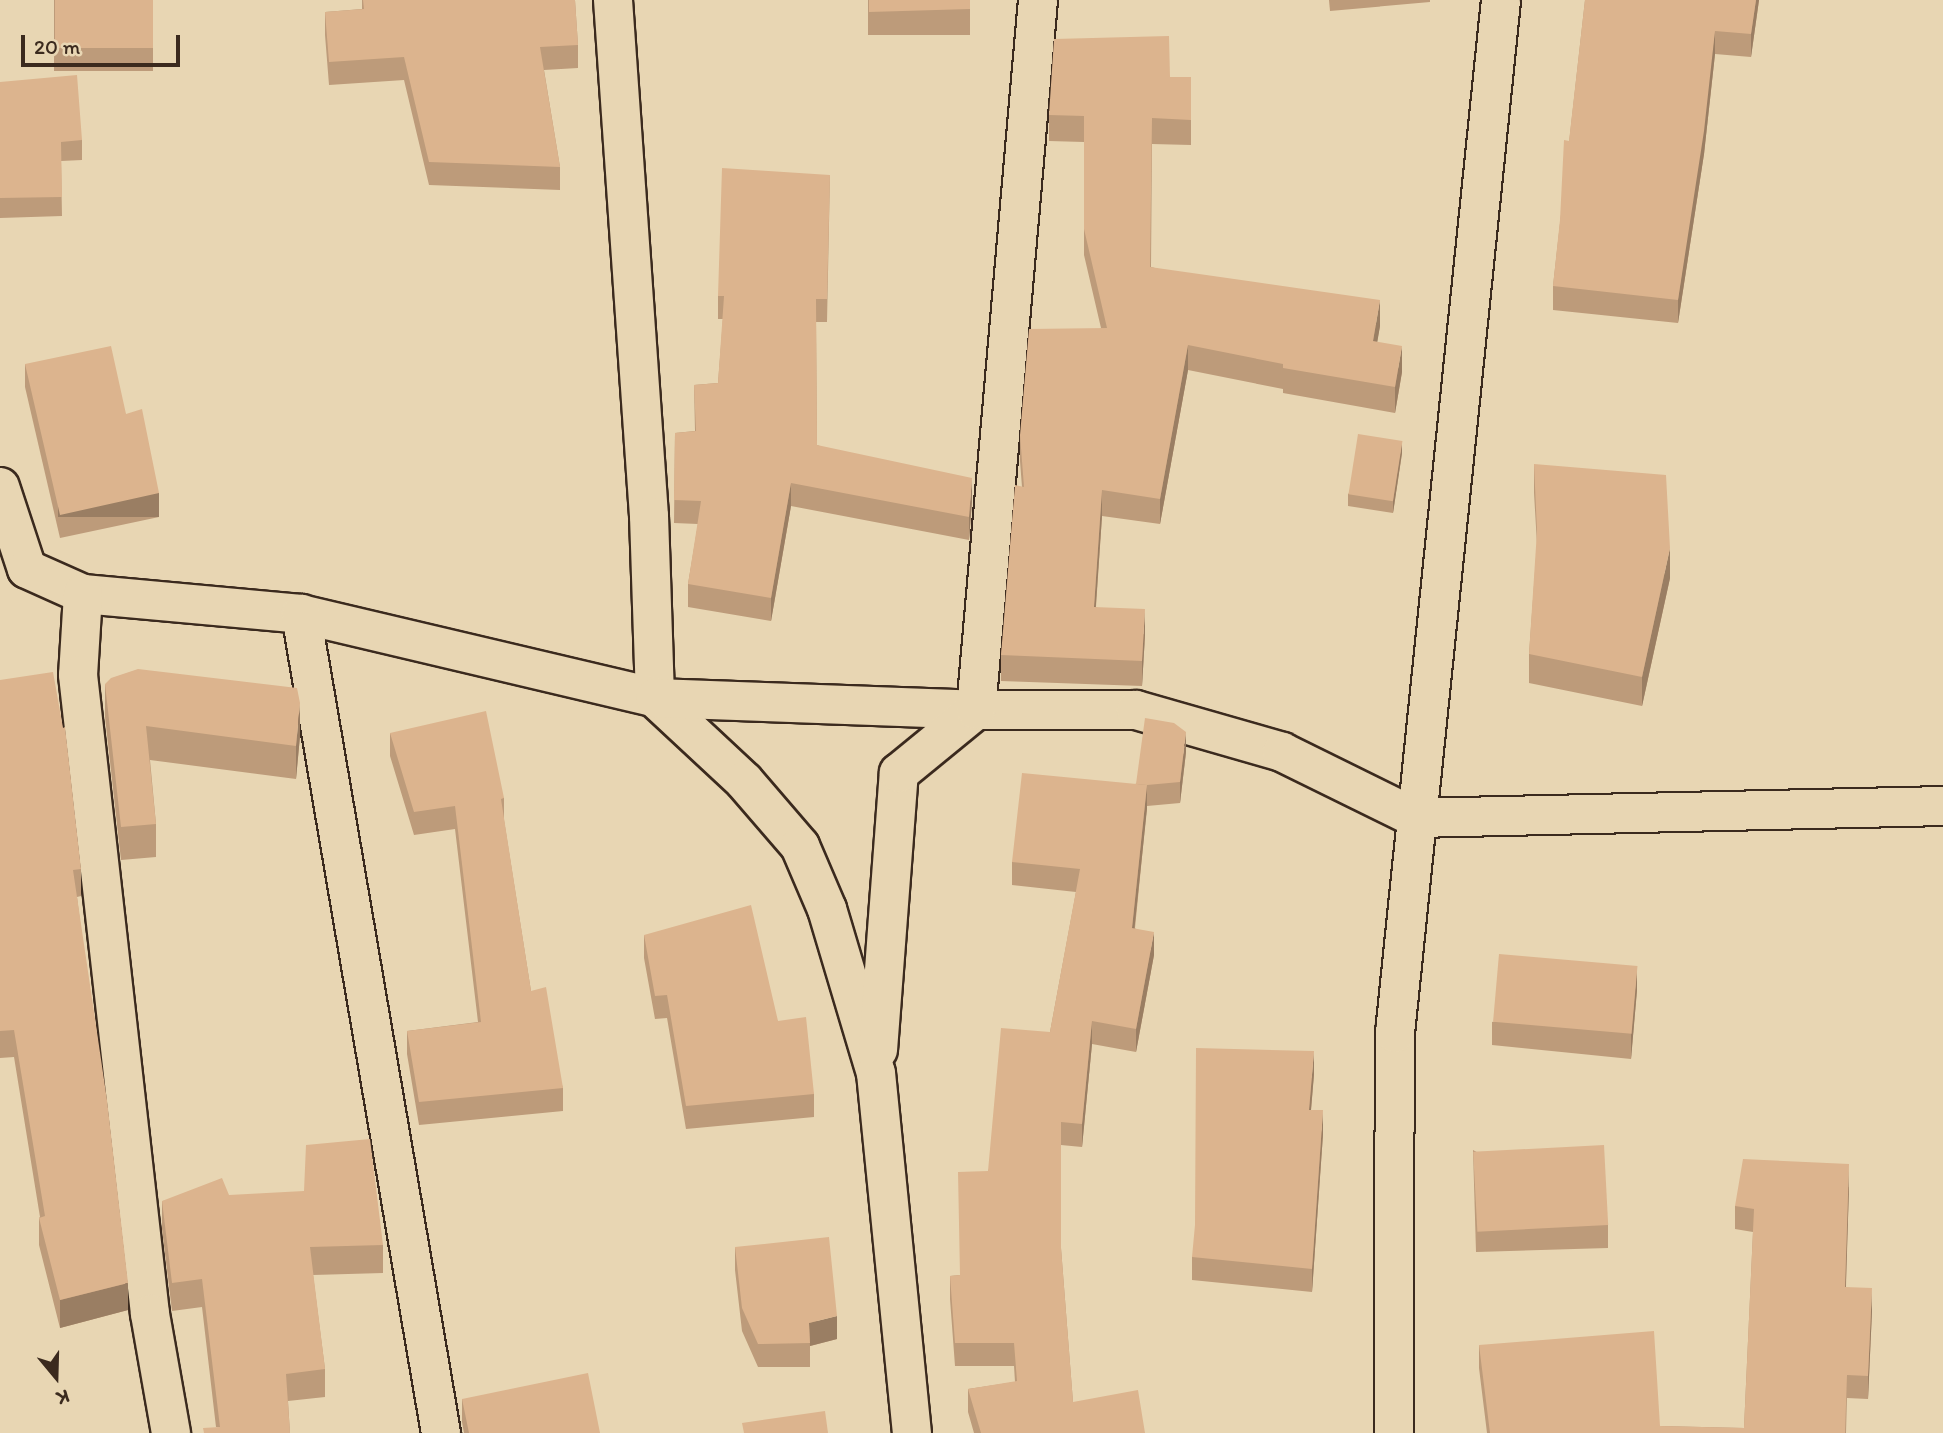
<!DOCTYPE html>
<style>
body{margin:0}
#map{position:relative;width:1943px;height:1433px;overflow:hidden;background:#e8d6b3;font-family:Itim,sans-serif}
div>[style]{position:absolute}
.roads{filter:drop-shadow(2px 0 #3b2a1e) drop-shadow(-2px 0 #3b2a1e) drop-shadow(0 2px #3b2a1e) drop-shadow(0 -2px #3b2a1e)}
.minor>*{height:38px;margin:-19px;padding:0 19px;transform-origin:19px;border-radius:19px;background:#e8d6b3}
.tertiary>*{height:38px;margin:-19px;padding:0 19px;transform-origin:19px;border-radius:19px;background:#e8d6b3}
.wall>*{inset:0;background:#bd9b7a;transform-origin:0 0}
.shaded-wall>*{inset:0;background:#9a7e63;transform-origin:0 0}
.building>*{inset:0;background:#dcb48e;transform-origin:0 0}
span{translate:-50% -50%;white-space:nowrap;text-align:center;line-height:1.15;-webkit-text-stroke:5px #e8d6b3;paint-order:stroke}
.north{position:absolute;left:21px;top:1342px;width:70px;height:70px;-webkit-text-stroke:5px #e8d6b3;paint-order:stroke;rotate:161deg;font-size:19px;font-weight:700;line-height:28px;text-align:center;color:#3b2a1e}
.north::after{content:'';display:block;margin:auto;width:24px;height:32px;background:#3b2a1e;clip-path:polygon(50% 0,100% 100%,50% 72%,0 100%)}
.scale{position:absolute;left:21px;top:35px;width:159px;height:32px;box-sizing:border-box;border:4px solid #3b2a1e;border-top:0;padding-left:9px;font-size:21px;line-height:24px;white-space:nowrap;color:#3b2a1e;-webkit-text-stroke:5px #e8d6b3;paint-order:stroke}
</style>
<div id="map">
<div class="roads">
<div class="minor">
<i style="left:613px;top:0;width:517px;rotate:86.01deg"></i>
<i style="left:649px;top:516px;width:182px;rotate:88.1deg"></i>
<i style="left:655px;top:698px;width:122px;rotate:43deg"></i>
<i style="left:744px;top:781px;width:86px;rotate:49.3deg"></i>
<i style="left:800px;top:846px;width:69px;rotate:66.8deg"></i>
<i style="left:827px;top:909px;width:171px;rotate:73.4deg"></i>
<i style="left:876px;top:1073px;width:362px;rotate:84.3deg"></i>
<i style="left:0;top:487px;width:86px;rotate:71.8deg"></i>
<i style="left:27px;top:569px;width:61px;rotate:24.1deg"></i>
<i style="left:83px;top:594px;width:219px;rotate:5.2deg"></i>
<i style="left:301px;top:614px;width:364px;rotate:13.3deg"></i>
<i style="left:655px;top:698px;width:321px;rotate:2.1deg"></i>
<i style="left:976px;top:710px;width:160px"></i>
<i style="left:1136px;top:710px;width:152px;rotate:16deg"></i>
<i style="left:1282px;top:752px;width:149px;rotate:26.2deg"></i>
<i style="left:1416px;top:818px;width:527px;rotate:-1.3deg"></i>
<i style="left:83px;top:594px;width:81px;rotate:93.5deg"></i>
<i style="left:78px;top:675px;width:643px;rotate:83.57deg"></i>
<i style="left:150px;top:1314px;width:121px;rotate:80deg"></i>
<i style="left:301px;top:614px;width:831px;rotate:80.3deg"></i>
<i style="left:878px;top:1050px;width:278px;rotate:-85.7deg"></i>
<i style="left:899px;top:773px;width:99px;rotate:-39.3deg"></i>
<i style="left:976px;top:710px;width:713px;rotate:-85.01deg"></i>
</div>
<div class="tertiary">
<i style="left:1394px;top:1433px;width:400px;rotate:-89.9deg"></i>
<i style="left:1395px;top:1033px;width:1038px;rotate:-84.14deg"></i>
</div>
</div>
<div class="wall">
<i style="left:54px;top:0;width:99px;height:71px"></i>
<i style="clip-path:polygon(362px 0,575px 0,578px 45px,578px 68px,544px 70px,560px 167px,560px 190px,429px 185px,404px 80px,329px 85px,325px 35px,325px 12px,362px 9px)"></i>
<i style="left:868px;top:0;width:102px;height:35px"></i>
<i style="clip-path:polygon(1329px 0,1430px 0,1430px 2px,1330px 11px)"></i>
<i style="clip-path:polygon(1585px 0,1759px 0,1751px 57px,1715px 54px,1704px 154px,1678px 323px,1553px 310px,1553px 286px)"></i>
<i style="clip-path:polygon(1170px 77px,1191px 77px,1191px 145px,1152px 144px,1151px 267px,1380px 326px,1377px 342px,1402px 372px,1395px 413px,1283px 393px,1283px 389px,1188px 370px,1160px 524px,1102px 516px,1096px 607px,1145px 635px,1142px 686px,1001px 681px,1001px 655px,1022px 487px,1020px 461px,1020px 435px,1101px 328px,1084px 255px,1084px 142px,1049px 141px,1049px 115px)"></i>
<i style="clip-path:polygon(0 82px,82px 140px,82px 160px,61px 161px,62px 216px,0 218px)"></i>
<i style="clip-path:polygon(830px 175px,827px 322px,816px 322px,817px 445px,972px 501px,969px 540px,791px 506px,771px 621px,688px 607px,688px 584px,698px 524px,674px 523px,675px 433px,695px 431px,694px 385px,718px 383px,723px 319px,718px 319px,718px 296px)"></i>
<i style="clip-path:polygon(25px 364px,126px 414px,159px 517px,60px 538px,25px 387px)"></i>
<i style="clip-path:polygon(1402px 453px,1393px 513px,1348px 506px,1348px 494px)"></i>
<i style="clip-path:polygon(1534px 464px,1670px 578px,1642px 706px,1529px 683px,1529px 654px,1537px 544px,1534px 493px)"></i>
<i style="clip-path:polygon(0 680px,81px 869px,81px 896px,77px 897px,128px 1310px,60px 1328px,39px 1245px,39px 1218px,40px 1217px,14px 1057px,0 1058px)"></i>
<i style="clip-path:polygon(105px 684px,300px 736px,296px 779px,150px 760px,156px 824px,156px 857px,121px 860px,105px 717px)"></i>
<i style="clip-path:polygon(390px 733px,504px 798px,504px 820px,531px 991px,563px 1088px,563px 1111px,419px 1125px,407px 1054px,407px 1031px,478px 1022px,455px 829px,414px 835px,390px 756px)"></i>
<i style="clip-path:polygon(1186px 752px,1180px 803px,1147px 806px,1135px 928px,1154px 955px,1136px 1052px,1092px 1044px,1082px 1147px,1061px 1145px,1061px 1248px,1073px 1402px,1145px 1433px,974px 1433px,968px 1412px,968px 1389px,1015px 1382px,1014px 1366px,955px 1366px,950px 1299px,950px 1276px,960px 1275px,988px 1171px,1050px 1032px,1076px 892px,1012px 885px,1012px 862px)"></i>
<i style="clip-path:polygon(644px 935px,778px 1021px,814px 1094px,814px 1117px,686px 1129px,667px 1018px,655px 1019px,644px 958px)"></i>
<i style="clip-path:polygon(1637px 990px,1631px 1059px,1492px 1045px,1492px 1022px)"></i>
<i style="clip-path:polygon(1314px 1074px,1311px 1110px,1323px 1134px,1312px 1292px,1192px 1280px,1192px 1257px)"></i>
<i style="clip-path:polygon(1473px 1150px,1608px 1225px,1608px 1248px,1476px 1252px)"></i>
<i style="clip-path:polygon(1849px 1187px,1846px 1287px,1872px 1311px,1868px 1399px,1847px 1398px,1846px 1433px,1487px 1433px,1479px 1368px,1479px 1345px,1660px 1426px,1744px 1428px,1753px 1232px,1735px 1229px,1735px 1206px)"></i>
<i style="clip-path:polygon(229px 1195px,383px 1245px,383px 1273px,313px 1275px,325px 1369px,325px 1397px,288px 1401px,290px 1433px,216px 1427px,202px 1307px,172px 1311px,162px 1229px,162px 1201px)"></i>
<i style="clip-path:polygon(735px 1247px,837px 1339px,810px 1346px,810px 1367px,758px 1367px,742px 1331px,735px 1270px)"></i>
<i style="clip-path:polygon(462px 1399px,600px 1433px,464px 1433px,462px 1422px)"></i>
</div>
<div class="shaded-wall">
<i style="clip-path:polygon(1756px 0,1759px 0,1751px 57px,1751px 34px)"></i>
<i style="clip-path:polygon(1715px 31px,1715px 54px,1704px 154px,1678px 323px,1678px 300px)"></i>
<i style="clip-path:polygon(1380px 300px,1380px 326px,1373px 367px,1373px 341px)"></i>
<i style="clip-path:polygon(1188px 345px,1188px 370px,1160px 524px,1160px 499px)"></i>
<i style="clip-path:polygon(1402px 346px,1402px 372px,1395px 413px,1395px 387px)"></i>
<i style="clip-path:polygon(1402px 441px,1402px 453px,1393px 513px,1393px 501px)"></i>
<i style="clip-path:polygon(972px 478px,972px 501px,969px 540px,969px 517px)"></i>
<i style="clip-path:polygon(791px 483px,791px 506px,771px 621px,771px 598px)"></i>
<i style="clip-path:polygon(1102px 490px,1102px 516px,1094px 632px,1094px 607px)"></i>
<i style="left:159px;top:493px;width:24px;height:101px;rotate:90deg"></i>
<i style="clip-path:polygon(1670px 548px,1670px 578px,1642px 706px,1642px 677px)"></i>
<i style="clip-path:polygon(1145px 609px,1145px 635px,1142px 686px,1142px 661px)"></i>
<i style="clip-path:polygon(300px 703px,300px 736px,296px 779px,296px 746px)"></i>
<i style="clip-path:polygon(1186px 732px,1186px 752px,1180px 803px,1180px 782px)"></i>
<i style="clip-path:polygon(1147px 785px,1147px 809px,1132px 951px,1132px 928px)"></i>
<i style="clip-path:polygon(1154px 932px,1154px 955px,1136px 1052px,1136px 1029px)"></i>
<i style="clip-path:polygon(1637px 967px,1637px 990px,1631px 1059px,1631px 1036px)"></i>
<i style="clip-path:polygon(1092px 1021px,1092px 1044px,1082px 1147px,1082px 1124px)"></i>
<i style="clip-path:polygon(1314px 1051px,1314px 1074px,1309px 1133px,1309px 1110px)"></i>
<i style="clip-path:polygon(1323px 1110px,1323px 1134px,1312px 1292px,1312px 1269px)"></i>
<i style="clip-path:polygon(1849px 1164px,1849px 1187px,1845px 1310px,1845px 1287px)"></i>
<i style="clip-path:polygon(128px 1283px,128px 1310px,60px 1328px,60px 1300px)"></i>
<i style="clip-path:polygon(1872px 1288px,1872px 1311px,1868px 1399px,1868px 1376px)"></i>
<i style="clip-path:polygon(837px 1316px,837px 1339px,810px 1346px,809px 1323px)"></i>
</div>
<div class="building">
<i style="left:55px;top:0;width:98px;height:48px"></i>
<i style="clip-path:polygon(363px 0,575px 0,578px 45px,540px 47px,560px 167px,429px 162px,404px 57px,329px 62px,325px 12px,364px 9px)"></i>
<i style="clip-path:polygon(869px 0,970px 0,970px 9px,869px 12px)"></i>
<i style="clip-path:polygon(1585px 0,1756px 0,1751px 34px,1715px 31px,1704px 131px,1678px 300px,1553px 286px,1560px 220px,1564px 140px,1569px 141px)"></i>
<i style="clip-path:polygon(1169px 36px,1170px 77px,1191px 77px,1191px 120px,1152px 118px,1150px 267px,1380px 300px,1373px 341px,1402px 346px,1395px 387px,1283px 368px,1283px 364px,1188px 345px,1160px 499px,1102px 490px,1094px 607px,1145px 609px,1142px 661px,1001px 655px,1015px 485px,1024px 487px,1020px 435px,1029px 329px,1107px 328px,1084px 229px,1084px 116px,1049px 115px,1054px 39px)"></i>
<i style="clip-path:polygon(77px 75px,82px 140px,61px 142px,62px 197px,0 198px,0 82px)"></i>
<i style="clip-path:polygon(722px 168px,830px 175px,827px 299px,816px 299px,817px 445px,972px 478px,969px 517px,791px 483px,771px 598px,688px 584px,701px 501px,674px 500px,675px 433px,696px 431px,694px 385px,718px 383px,724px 296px,718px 296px)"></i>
<i style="clip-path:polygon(111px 346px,126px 414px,142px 409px,159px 493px,60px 515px,25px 364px)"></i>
<i style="left:1358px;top:434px;width:45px;height:61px;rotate:9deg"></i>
<i style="clip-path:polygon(1534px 464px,1666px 475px,1670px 548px,1642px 677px,1529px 654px,1537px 531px)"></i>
<i style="clip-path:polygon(138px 669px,297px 688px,300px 703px,296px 746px,146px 726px,156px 824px,121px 827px,105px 684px,111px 678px)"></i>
<i style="clip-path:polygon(53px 672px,63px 728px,65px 727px,81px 869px,73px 870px,107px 1100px,128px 1283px,60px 1300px,39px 1218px,45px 1216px,14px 1030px,0 1031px,0 680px)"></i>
<i style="clip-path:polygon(486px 711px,504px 798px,501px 799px,531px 991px,546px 987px,563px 1088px,419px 1102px,407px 1031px,481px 1022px,455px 806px,414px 812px,390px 733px)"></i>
<i style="clip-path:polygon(1145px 718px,1174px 723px,1186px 732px,1180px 782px,1147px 785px,1136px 784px)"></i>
<i style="clip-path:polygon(1022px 773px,1147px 785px,1132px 928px,1154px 932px,1136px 1029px,1092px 1021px,1082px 1124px,1061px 1122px,1061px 1248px,1073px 1402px,1138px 1390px,1145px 1433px,981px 1433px,968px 1389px,1017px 1381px,1014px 1343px,955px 1343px,950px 1276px,960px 1275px,958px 1172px,988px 1171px,1001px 1028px,1050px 1032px,1080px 869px,1012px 862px)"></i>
<i style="clip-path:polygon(751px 905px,778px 1021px,806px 1017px,814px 1094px,686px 1106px,667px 995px,655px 996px,644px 935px)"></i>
<i style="left:1499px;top:954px;width:139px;height:68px;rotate:5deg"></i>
<i style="clip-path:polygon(1196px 1048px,1314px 1051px,1309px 1110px,1323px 1110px,1312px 1269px,1192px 1257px,1195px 1225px)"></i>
<i style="clip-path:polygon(370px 1139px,383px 1245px,310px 1247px,325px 1369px,286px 1374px,290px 1433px,204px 1433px,203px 1428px,220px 1427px,202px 1279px,172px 1283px,162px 1201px,222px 1178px,229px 1195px,304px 1191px,306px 1145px)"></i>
<i style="left:1604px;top:1145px;width:80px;height:131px;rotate:87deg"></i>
<i style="clip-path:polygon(1743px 1159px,1849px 1164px,1845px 1287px,1872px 1288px,1868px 1376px,1847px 1375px,1845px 1433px,1490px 1433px,1479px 1345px,1654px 1331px,1660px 1426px,1744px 1428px,1754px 1209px,1735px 1206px)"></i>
<i style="clip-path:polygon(829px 1237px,837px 1316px,809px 1323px,810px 1343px,758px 1344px,742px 1308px,735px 1247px)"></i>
<i style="clip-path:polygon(588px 1373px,600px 1433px,469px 1433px,462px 1399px)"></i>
<i style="clip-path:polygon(825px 1411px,828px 1433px,744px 1433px,742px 1423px)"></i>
</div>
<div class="north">K</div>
<div class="scale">20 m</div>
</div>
